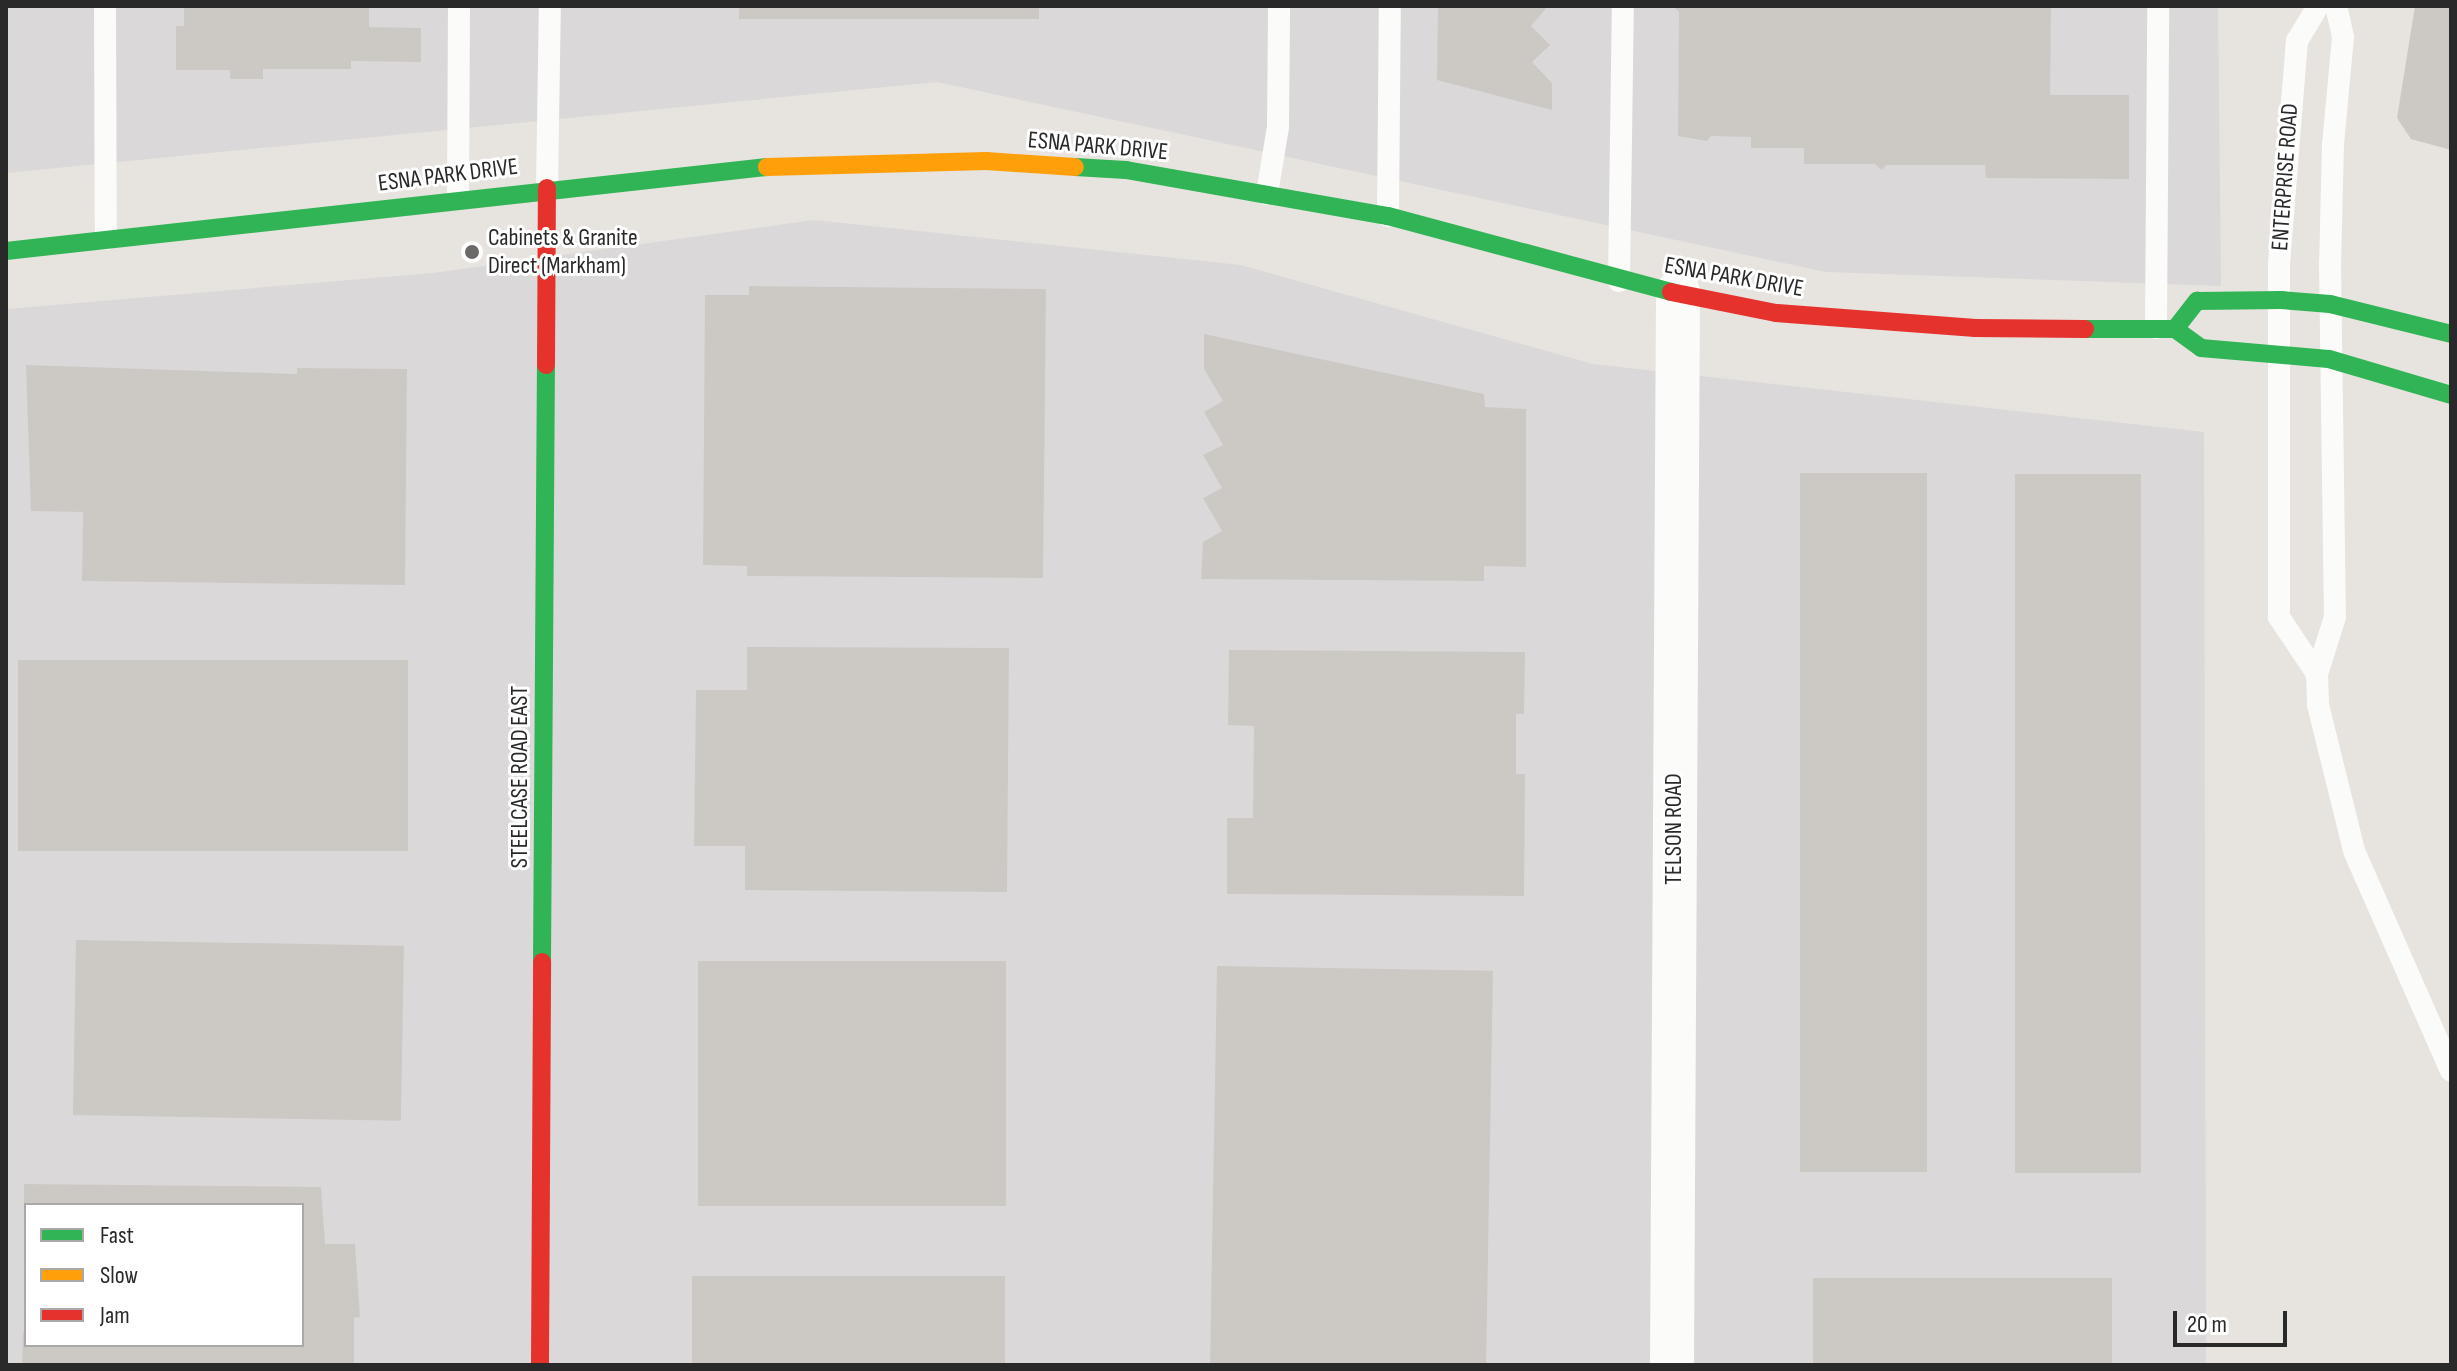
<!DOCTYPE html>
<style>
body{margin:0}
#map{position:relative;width:2457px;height:1371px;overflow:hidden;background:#e7e3de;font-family:"Sofia Sans Condensed",sans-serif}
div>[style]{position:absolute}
.industrial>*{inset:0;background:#dbd8da}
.building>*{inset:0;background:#ccc9c5;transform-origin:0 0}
.lane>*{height:22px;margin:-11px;padding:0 11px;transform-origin:11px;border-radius:11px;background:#fbfbfa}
.street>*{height:44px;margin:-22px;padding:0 22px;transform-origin:22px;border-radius:22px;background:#fbfbfa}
.fast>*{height:18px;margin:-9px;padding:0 9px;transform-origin:9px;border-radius:9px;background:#30b455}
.slow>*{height:18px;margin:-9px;padding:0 9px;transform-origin:9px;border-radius:9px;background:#ff9f0a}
.jam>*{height:18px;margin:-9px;padding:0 9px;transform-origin:9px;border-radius:9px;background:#e5322d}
.dots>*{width:22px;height:22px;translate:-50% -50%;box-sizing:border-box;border:4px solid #fff;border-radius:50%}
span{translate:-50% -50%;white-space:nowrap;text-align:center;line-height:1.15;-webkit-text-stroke:6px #fff;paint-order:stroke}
.street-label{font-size:24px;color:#292929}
.poi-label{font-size:24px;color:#292929}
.left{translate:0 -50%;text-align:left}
.frame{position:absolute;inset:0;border:8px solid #292929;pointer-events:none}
.legend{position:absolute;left:24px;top:1203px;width:280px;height:144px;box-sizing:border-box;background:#fff;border:2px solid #a9a9a9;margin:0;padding:10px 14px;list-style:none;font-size:24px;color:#292929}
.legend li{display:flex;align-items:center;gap:16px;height:40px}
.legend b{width:40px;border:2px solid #a9a9a9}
.scale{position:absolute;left:2173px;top:1311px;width:114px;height:36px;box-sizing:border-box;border:4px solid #292929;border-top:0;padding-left:10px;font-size:24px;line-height:28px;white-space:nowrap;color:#292929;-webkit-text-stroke:6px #fff;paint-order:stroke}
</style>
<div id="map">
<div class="industrial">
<i style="clip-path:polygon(6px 6px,2218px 6px,2221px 286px,1826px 272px,937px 82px,6px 173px)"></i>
<i style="clip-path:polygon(evenodd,814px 220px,1241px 265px,1593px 364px,2204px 432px,2206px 1365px,6px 1365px,6px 309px,433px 273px,814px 220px,26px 1205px,302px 1205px,302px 1345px,26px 1345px,26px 1205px)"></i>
</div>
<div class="building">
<i style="clip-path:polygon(184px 6px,369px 6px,369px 27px,421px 28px,421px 62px,351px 61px,351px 69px,263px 69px,263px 79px,230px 79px,230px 70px,176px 70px,176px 26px,184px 26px)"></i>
<i style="left:739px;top:6px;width:300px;height:13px"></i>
<i style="clip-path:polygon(1438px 6px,1548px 6px,1531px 26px,1550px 45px,1532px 62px,1552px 83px,1552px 110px,1437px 80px)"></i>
<i style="clip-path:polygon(1673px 6px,2051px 6px,2050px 95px,2129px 95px,2129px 179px,1986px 178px,1985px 165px,1886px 165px,1882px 170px,1875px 164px,1804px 164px,1804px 148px,1751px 148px,1751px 137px,1711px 136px,1707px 141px,1678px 136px,1679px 12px)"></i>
<i style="clip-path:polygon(2415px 6px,2451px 6px,2451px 150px,2411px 139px,2397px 118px)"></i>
<i style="clip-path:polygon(749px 286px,1046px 289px,1043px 578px,747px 576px,747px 566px,703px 565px,705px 295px,749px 295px)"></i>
<i style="clip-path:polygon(1204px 334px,1484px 394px,1485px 407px,1526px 409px,1526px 567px,1484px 566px,1484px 581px,1201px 579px,1203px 542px,1222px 531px,1203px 498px,1222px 488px,1203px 455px,1223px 445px,1204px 412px,1223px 401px,1204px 369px)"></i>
<i style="clip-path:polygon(26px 365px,297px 374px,297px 368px,407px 369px,405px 585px,82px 581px,83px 512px,31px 511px)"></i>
<i style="left:1800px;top:473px;width:127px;height:699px"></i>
<i style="left:2015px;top:474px;width:126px;height:699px"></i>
<i style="clip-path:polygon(747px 647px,1009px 648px,1007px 892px,745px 890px,745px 846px,694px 846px,696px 690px,747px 690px)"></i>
<i style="clip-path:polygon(1229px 650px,1525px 652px,1524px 714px,1516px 714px,1516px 774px,1525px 774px,1524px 896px,1227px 894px,1227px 818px,1253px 818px,1254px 726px,1228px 725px)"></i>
<i style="left:18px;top:660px;width:390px;height:191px"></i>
<i style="left:76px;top:940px;width:328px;height:175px;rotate:1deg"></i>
<i style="left:698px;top:961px;width:308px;height:245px"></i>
<i style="left:1217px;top:966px;width:276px;height:399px;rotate:1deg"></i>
<i style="clip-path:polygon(24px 1184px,321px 1187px,325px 1244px,355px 1244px,360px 1317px,354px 1318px,354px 1365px,22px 1365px,23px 1329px,26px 1345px,302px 1345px,302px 1205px,24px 1205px)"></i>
<i style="left:692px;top:1276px;width:313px;height:89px"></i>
<i style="left:1813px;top:1278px;width:299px;height:87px"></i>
</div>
<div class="lane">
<i style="left:105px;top:6px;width:233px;rotate:89.8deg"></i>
<i style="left:2336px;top:6px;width:32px;rotate:77deg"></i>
<i style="left:2343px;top:37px;width:107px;rotate:95.3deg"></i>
<i style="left:2333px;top:144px;width:119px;rotate:91.4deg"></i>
<i style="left:2330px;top:263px;width:354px;rotate:89.2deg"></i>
<i style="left:2335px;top:617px;width:60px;rotate:107.5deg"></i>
<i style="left:2317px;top:674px;width:31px;rotate:88deg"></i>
<i style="left:2318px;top:705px;width:150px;rotate:76.1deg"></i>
<i style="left:2354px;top:851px;width:240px;rotate:66.2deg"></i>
<i style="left:547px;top:188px;width:182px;rotate:-89.1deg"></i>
<i style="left:1267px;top:194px;width:68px;rotate:-80.7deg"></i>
<i style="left:1278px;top:127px;width:121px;rotate:-89.5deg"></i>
<i style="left:458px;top:198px;width:192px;rotate:-89.7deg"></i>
<i style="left:1388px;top:216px;width:210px;rotate:-89.5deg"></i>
<i style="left:1619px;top:281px;width:275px;rotate:-89.2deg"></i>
<i style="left:2156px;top:328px;width:322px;rotate:-89.6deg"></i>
<i style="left:2317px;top:674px;width:69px;rotate:-123.7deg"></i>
<i style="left:2279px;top:617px;width:353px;rotate:-90deg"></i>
<i style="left:2279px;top:264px;width:224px;rotate:-85.4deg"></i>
<i style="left:2297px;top:41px;width:41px;rotate:-59deg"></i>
</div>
<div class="street">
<i style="left:1672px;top:1365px;width:1073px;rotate:-89.68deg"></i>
</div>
<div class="fast">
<i style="left:1075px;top:167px;width:51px;rotate:3.4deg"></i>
<i style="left:1126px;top:170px;width:266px;rotate:10deg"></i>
<i style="left:1388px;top:216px;width:293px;rotate:15deg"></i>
<i style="left:6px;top:251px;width:766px;rotate:-6.3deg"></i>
<i style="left:2085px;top:329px;width:90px"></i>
<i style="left:2175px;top:329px;width:32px;rotate:36deg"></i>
<i style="left:2201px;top:348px;width:128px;rotate:4.9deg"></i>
<i style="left:2329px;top:359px;width:127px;rotate:16.4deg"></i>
<i style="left:2175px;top:329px;width:36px;rotate:-52deg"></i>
<i style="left:2197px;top:301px;width:84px;rotate:-0.7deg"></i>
<i style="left:2281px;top:300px;width:49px;rotate:4.7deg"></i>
<i style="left:2330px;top:304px;width:125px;rotate:13.9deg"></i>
<i style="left:542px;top:962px;width:597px;rotate:-89.62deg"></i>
</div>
<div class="slow">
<i style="left:767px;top:167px;width:219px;rotate:-1.6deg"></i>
<i style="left:986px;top:161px;width:89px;rotate:3.9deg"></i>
</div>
<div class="jam">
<i style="left:1671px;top:292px;width:107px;rotate:11.3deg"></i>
<i style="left:1776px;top:313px;width:200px;rotate:4.3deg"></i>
<i style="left:1975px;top:328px;width:110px;rotate:0.5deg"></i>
<i style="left:546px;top:365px;width:177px;rotate:-89.7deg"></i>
<i style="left:540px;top:1365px;width:403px;rotate:-89.7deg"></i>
</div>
<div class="dots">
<i style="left:472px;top:252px;background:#6c6a68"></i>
</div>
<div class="street-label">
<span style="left:1098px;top:146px;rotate:5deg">ESNA PARK DRIVE</span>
<span style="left:448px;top:175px;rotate:-7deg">ESNA PARK DRIVE</span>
<span style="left:2285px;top:177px;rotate:-86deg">ENTERPRISE ROAD</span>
<span style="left:1734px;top:277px;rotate:10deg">ESNA PARK DRIVE</span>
<span style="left:520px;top:777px;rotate:-90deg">STEELCASE ROAD EAST</span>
<span style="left:1674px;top:829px;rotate:-90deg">TELSON ROAD</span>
</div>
<div class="poi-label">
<span class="left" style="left:488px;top:252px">Cabinets &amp; Granite<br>Direct (Markham)</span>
</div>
<div class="frame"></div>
<ul class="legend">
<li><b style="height:10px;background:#30b455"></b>Fast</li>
<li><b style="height:10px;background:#ff9f0a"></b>Slow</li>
<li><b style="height:10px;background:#e5322d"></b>Jam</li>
</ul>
<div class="scale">20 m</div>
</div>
